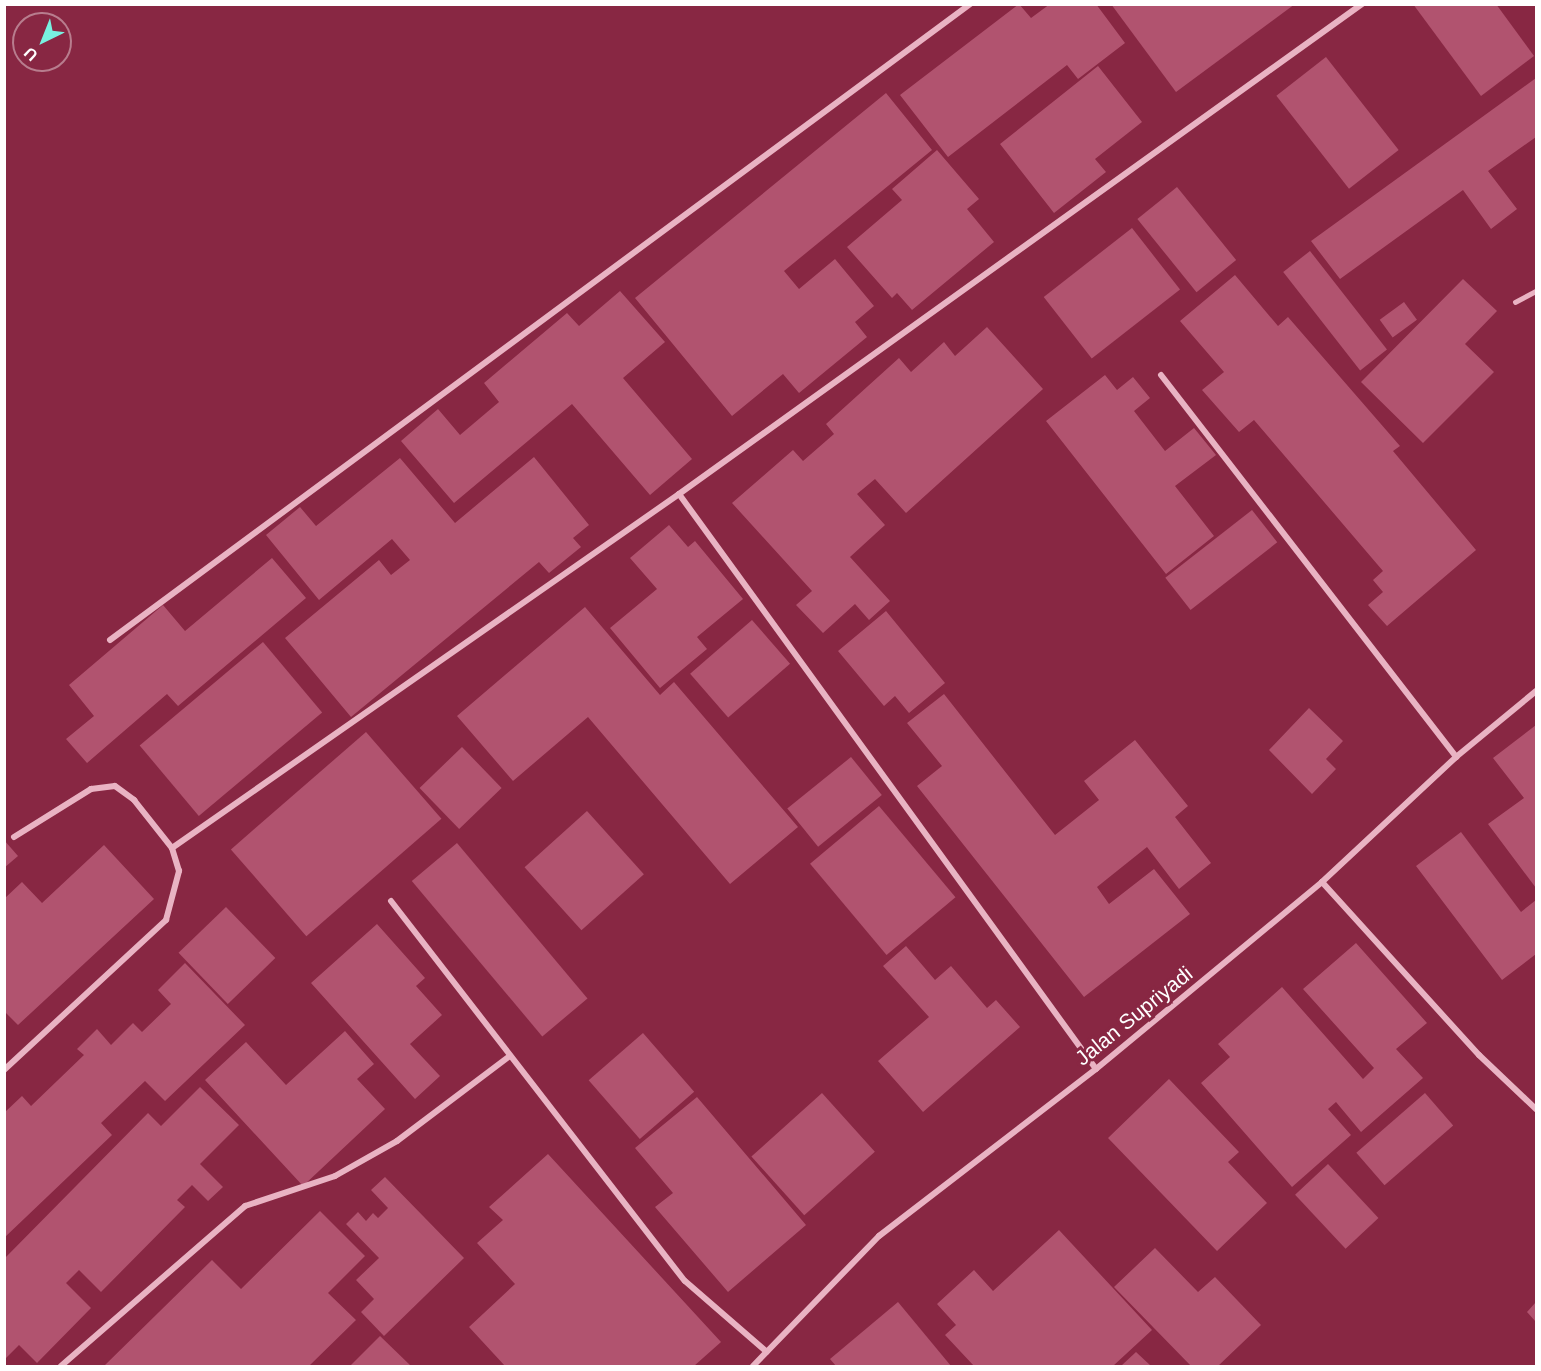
<!DOCTYPE html>
<style>
body{margin:0}
#map{position:relative;width:1541px;height:1371px;overflow:hidden;background:#882743;font-family:Helvetica,sans-serif}
div>[style]{position:absolute}
.building>*{inset:0;background:#b1536f;transform-origin:0 0}
.lane>*{height:4.5px;margin:-2.25px;padding:0 2.25px;transform-origin:2.25px;border-radius:2.25px;background:#e9b3c3}
.street>*{height:6px;margin:-3px;padding:0 3px;transform-origin:3px;border-radius:3px;background:#e9b3c3}
span{translate:-50% -50%;white-space:nowrap;text-align:center;line-height:1.15;-webkit-text-stroke:6px #882743;paint-order:stroke}
.street-label{font-size:21px;color:#fff}
.frame{position:absolute;inset:0;border:6px solid #fff;pointer-events:none}
.north{position:absolute;left:12px;top:12px;width:60px;height:60px;box-sizing:border-box;background:#882743;border:2px solid #b87d8e;border-radius:50%;rotate:223deg;font-size:16px;font-weight:700;line-height:24px;text-align:center;color:#fff}
.north::after{content:'';display:block;margin:auto;width:21px;height:27px;background:#78f1e0;clip-path:polygon(50% 0,100% 100%,50% 72%,0 100%)}
</style>
<div id="map">
<div class="building">
<i style="clip-path:polygon(1019px 4px,1031px 18px,1050px 4px,1096px 4px,1125px 43px,1078px 79px,1067px 65px,948px 157px,900px 95px)"></i>
<i style="clip-path:polygon(1111px 4px,1295px 4px,1176px 92px)"></i>
<i style="clip-path:polygon(1413px 4px,1496px 4px,1534px 56px,1481px 96px)"></i>
<i style="left:1326px;top:57px;width:118px;height:63px;rotate:52deg"></i>
<i style="clip-path:polygon(1098px 66px,1142px 122px,1095px 159px,1106px 172px,1054px 213px,1000px 144px)"></i>
<i style="clip-path:polygon(1536px 78px,1536px 137px,1488px 171px,1517px 209px,1491px 229px,1463px 190px,1340px 279px,1311px 241px)"></i>
<i style="clip-path:polygon(886px 93px,932px 150px,784px 271px,799px 289px,835px 259px,874px 306px,855px 322px,867px 337px,799px 393px,783px 374px,732px 416px,635px 298px)"></i>
<i style="clip-path:polygon(937px 150px,979px 199px,967px 209px,994px 242px,912px 310px,897px 293px,892px 298px,847px 247px,902px 200px,892px 189px)"></i>
<i style="left:1177px;top:187px;width:94px;height:51px;rotate:51deg"></i>
<i style="left:1132px;top:228px;width:78px;height:112px;rotate:52deg"></i>
<i style="left:1310px;top:251px;width:125px;height:34px;rotate:52deg"></i>
<i style="clip-path:polygon(1235px 275px,1278px 326px,1288px 317px,1400px 446px,1393px 451px,1476px 550px,1387px 626px,1368px 605px,1383px 592px,1373px 580px,1383px 571px,1377px 564px,1254px 420px,1239px 432px,1202px 390px,1224px 372px,1180px 321px)"></i>
<i style="clip-path:polygon(1463px 279px,1497px 311px,1465px 344px,1494px 372px,1423px 443px,1361px 382px)"></i>
<i style="clip-path:polygon(620px 291px,665px 342px,623px 378px,692px 459px,650px 495px,572px 404px,454px 503px,401px 441px,438px 409px,460px 435px,499px 402px,484px 383px,567px 313px,579px 326px)"></i>
<i style="left:1404px;top:302px;width:22px;height:30px;rotate:54deg"></i>
<i style="clip-path:polygon(987px 327px,1043px 389px,906px 513px,875px 479px,857px 494px,885px 525px,850px 557px,890px 601px,869px 620px,855px 604px,823px 633px,796px 605px,812px 591px,732px 503px,793px 450px,803px 461px,834px 434px,826px 424px,899px 358px,911px 372px,944px 342px,955px 356px)"></i>
<i style="clip-path:polygon(1105px 375px,1117px 390px,1133px 377px,1150px 398px,1134px 411px,1165px 451px,1194px 428px,1216px 455px,1175px 486px,1214px 536px,1166px 574px,1046px 421px)"></i>
<i style="clip-path:polygon(534px 457px,589px 525px,573px 538px,581px 547px,549px 573px,539px 562px,351px 717px,285px 638px,379px 560px,391px 575px,410px 560px,392px 539px,319px 600px,266px 535px,300px 507px,316px 526px,400px 458px,455px 523px)"></i>
<i style="left:1252px;top:510px;width:41px;height:110px;rotate:52deg"></i>
<i style="clip-path:polygon(669px 525px,688px 547px,695px 541px,743px 599px,697px 637px,707px 649px,660px 688px,610px 628px,657px 589px,630px 558px)"></i>
<i style="clip-path:polygon(272px 558px,306px 598px,178px 706px,167px 694px,87px 763px,66px 739px,94px 716px,69px 685px,163px 605px,185px 631px)"></i>
<i style="clip-path:polygon(585px 607px,660px 695px,674px 682px,798px 827px,730px 884px,588px 717px,513px 781px,457px 716px)"></i>
<i style="clip-path:polygon(886px 611px,945px 683px,909px 713px,895px 696px,884px 706px,838px 651px)"></i>
<i style="left:752px;top:620px;width:58px;height:82px;rotate:49deg"></i>
<i style="left:263px;top:642px;width:92px;height:161px;rotate:50deg"></i>
<i style="clip-path:polygon(944px 694px,1055px 835px,1099px 800px,1084px 781px,1135px 740px,1188px 806px,1175px 817px,1211px 863px,1179px 889px,1147px 847px,1097px 887px,1109px 904px,1154px 869px,1190px 914px,1084px 997px,917px 786px,942px 766px,907px 723px)"></i>
<i style="clip-path:polygon(1309px 708px,1343px 741px,1326px 759px,1336px 769px,1312px 794px,1269px 750px)"></i>
<i style="clip-path:polygon(1536px 725px,1536px 888px,1488px 824px,1524px 798px,1493px 758px)"></i>
<i style="left:366px;top:732px;width:115px;height:179px;rotate:49deg"></i>
<i style="left:462px;top:747px;width:57px;height:59px;rotate:46deg"></i>
<i style="left:851px;top:757px;width:49px;height:82px;rotate:51deg"></i>
<i style="left:879px;top:806px;width:119px;height:90px;rotate:50deg"></i>
<i style="left:587px;top:811px;width:85px;height:84px;rotate:48deg"></i>
<i style="clip-path:polygon(1461px 832px,1521px 912px,1536px 900px,1536px 954px,1502px 980px,1416px 866px)"></i>
<i style="clip-path:polygon(4px 840px,18px 856px,4px 868px)"></i>
<i style="left:457px;top:843px;width:203px;height:59px;rotate:50deg"></i>
<i style="clip-path:polygon(104px 845px,154px 899px,18px 1025px,4px 1011px,4px 899px,22px 882px,42px 903px)"></i>
<i style="left:226px;top:907px;width:71px;height:66px;rotate:46deg"></i>
<i style="clip-path:polygon(377px 924px,425px 978px,416px 986px,442px 1015px,410px 1044px,440px 1076px,415px 1099px,311px 983px)"></i>
<i style="clip-path:polygon(1356px 943px,1427px 1023px,1396px 1049px,1423px 1078px,1361px 1132px,1336px 1102px,1328px 1109px,1351px 1135px,1292px 1187px,1201px 1083px,1230px 1057px,1218px 1044px,1282px 987px,1363px 1079px,1374px 1068px,1303px 989px)"></i>
<i style="clip-path:polygon(906px 946px,935px 980px,951px 966px,987px 1008px,996px 1000px,1020px 1027px,923px 1112px,878px 1061px,929px 1017px,883px 966px)"></i>
<i style="clip-path:polygon(185px 963px,245px 1025px,165px 1101px,145px 1081px,101px 1123px,112px 1135px,4px 1238px,4px 1113px,22px 1096px,31px 1106px,84px 1055px,77px 1049px,97px 1029px,111px 1045px,133px 1023px,142px 1032px,171px 1004px,158px 990px)"></i>
<i style="clip-path:polygon(345px 1031px,374px 1064px,357px 1079px,385px 1109px,303px 1186px,205px 1080px,246px 1042px,286px 1085px)"></i>
<i style="left:643px;top:1033px;width:78px;height:72px;rotate:49deg"></i>
<i style="clip-path:polygon(1169px 1079px,1239px 1152px,1228px 1162px,1267px 1203px,1217px 1251px,1108px 1138px)"></i>
<i style="clip-path:polygon(200px 1087px,239px 1125px,200px 1164px,223px 1187px,208px 1201px,192px 1185px,177px 1200px,185px 1207px,101px 1292px,79px 1270px,66px 1283px,91px 1308px,37px 1363px,19px 1345px,4px 1360px,4px 1259px,148px 1113px,161px 1126px)"></i>
<i style="left:822px;top:1093px;width:79px;height:95px;rotate:48deg"></i>
<i style="left:1425px;top:1093px;width:43px;height:91px;rotate:49deg"></i>
<i style="clip-path:polygon(697px 1097px,806px 1225px,728px 1292px,655px 1207px,673px 1193px,635px 1148px)"></i>
<i style="clip-path:polygon(548px 1154px,721px 1342px,694px 1366px,505px 1366px,469px 1327px,515px 1284px,477px 1243px,503px 1220px,489px 1207px)"></i>
<i style="left:1328px;top:1164px;width:74px;height:45px;rotate:47deg"></i>
<i style="clip-path:polygon(385px 1177px,464px 1258px,384px 1336px,361px 1312px,374px 1299px,356px 1280px,379px 1258px,346px 1224px,358px 1212px,366px 1221px,373px 1213px,378px 1218px,388px 1208px,371px 1190px)"></i>
<i style="clip-path:polygon(320px 1211px,365px 1256px,328px 1293px,356px 1320px,309px 1366px,104px 1366px,212px 1260px,241px 1289px)"></i>
<i style="clip-path:polygon(1059px 1230px,1152px 1330px,1113px 1366px,974px 1366px,945px 1335px,956px 1325px,937px 1304px,974px 1270px,993px 1291px)"></i>
<i style="clip-path:polygon(1155px 1248px,1198px 1292px,1215px 1277px,1261px 1325px,1218px 1366px,1191px 1366px,1114px 1287px)"></i>
<i style="clip-path:polygon(898px 1302px,951px 1366px,836px 1366px,830px 1359px)"></i>
<i style="clip-path:polygon(1536px 1302px,1536px 1322px,1527px 1312px)"></i>
<i style="clip-path:polygon(380px 1336px,411px 1366px,350px 1366px)"></i>
<i style="clip-path:polygon(1136px 1352px,1151px 1366px,1121px 1366px)"></i>
</div>
<div class="lane">
<i style="left:1515px;top:302px;width:24px;rotate:-28deg"></i>
</div>
<div class="street">
<i style="left:1161px;top:375px;width:483px;rotate:52.3deg"></i>
<i style="left:679px;top:494px;width:710px;rotate:54.05deg"></i>
<i style="left:110px;top:640px;width:1070px;rotate:-36.48deg"></i>
<i style="left:14px;top:837px;width:91px;rotate:-31.9deg"></i>
<i style="left:91px;top:789px;width:24px;rotate:-7deg"></i>
<i style="left:115px;top:786px;width:24px;rotate:36deg"></i>
<i style="left:134px;top:800px;width:61px;rotate:51.6deg"></i>
<i style="left:172px;top:848px;width:618px;rotate:-34.92deg"></i>
<i style="left:679px;top:494px;width:841px;rotate:-35.66deg"></i>
<i style="left:1322px;top:882px;width:234px;rotate:47.8deg"></i>
<i style="left:1479px;top:1055px;width:79px;rotate:43.5deg"></i>
<i style="left:391px;top:901px;width:480px;rotate:52.3deg"></i>
<i style="left:685px;top:1281px;width:108px;rotate:40.9deg"></i>
<i style="left:4px;top:1070px;width:221px;rotate:-42.8deg"></i>
<i style="left:166px;top:920px;width:51px;rotate:-75.1deg"></i>
<i style="left:179px;top:871px;width:24px;rotate:-107deg"></i>
<i style="left:61px;top:1366px;width:244px;rotate:-41deg"></i>
<i style="left:245px;top:1206px;width:95px;rotate:-18.4deg"></i>
<i style="left:335px;top:1176px;width:71px;rotate:-29.4deg"></i>
<i style="left:397px;top:1141px;width:141px;rotate:-37deg"></i>
<i style="left:753px;top:1366px;width:181px;rotate:-45.9deg"></i>
<i style="left:879px;top:1236px;width:274px;rotate:-37.6deg"></i>
<i style="left:1096px;top:1069px;width:293px;rotate:-39.6deg"></i>
<i style="left:1322px;top:882px;width:183px;rotate:-43deg"></i>
<i style="left:1456px;top:757px;width:104px;rotate:-39.5deg"></i>
</div>
<div class="street-label">
<span style="left:1134px;top:1016px;rotate:-39deg">Jalan Supriyadi</span>
</div>
<div class="frame"></div>
<div class="north">U</div>
</div>
